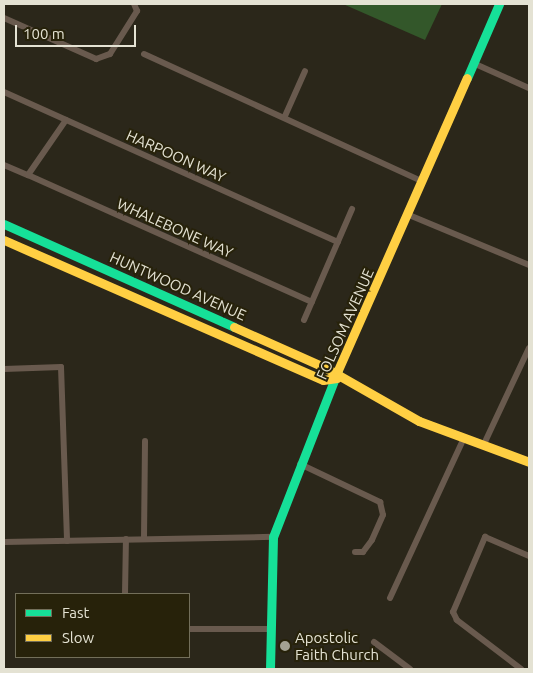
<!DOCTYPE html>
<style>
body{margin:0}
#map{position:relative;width:533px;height:673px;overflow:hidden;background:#2b271a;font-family:Ubuntu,sans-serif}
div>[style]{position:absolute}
.green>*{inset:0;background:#33572a}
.street>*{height:6px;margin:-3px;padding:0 3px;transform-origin:3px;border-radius:3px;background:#695a4e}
.fast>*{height:9px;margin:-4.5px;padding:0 4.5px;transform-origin:4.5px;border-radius:4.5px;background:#16e098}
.slow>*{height:9px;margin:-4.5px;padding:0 4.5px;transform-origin:4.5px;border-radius:4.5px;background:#ffcf43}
.dots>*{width:14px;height:14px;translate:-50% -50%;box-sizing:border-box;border:2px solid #27220a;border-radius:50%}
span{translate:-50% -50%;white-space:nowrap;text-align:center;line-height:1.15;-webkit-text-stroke:4px #27220a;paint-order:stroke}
.street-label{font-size:15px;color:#e4e2d3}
.poi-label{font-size:15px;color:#e4e2d3}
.left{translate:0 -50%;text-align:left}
.frame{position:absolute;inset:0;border:5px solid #e4e2d3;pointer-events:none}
.legend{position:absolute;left:15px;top:593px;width:175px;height:65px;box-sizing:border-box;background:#27220a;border:1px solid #736f5a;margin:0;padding:6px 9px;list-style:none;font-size:15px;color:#e4e2d3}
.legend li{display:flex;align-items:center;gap:10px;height:25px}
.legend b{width:25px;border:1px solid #736f5a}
.scale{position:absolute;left:15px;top:25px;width:121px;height:22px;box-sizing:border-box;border:2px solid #e4e2d3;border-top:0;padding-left:6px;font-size:15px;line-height:18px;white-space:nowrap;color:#e4e2d3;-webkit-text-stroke:4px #27220a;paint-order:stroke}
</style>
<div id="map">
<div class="green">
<i style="clip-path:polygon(343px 4px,442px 4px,425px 40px)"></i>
</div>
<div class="street">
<i style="left:4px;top:18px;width:101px;rotate:24deg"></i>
<i style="left:96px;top:59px;width:15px;rotate:-20deg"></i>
<i style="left:110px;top:54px;width:51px;rotate:-57.9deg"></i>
<i style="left:137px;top:11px;width:8px;rotate:-113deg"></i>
<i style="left:144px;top:54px;width:306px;rotate:24.6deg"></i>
<i style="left:473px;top:63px;width:61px;rotate:24.1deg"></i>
<i style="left:4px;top:92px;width:366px;rotate:24.2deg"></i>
<i style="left:285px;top:116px;width:49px;rotate:-66deg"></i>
<i style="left:4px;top:165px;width:26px;rotate:23deg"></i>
<i style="left:28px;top:175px;width:67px;rotate:-55.4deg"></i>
<i style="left:28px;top:175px;width:311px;rotate:24.1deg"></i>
<i style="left:409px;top:215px;width:130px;rotate:22.6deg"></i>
<i style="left:304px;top:320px;width:121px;rotate:-66.6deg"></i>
<i style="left:4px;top:369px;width:57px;rotate:-2deg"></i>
<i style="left:61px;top:367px;width:174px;rotate:88deg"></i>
<i style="left:484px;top:444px;width:106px;rotate:-64.9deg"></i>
<i style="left:300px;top:464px;width:89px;rotate:25.4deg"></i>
<i style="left:380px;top:502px;width:13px;rotate:77deg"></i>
<i style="left:383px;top:515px;width:27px;rotate:114deg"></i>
<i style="left:372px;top:540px;width:15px;rotate:127deg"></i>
<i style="left:363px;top:552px;width:8px;rotate:180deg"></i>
<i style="left:144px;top:538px;width:97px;rotate:-89.4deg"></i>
<i style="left:4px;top:542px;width:269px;rotate:-1.1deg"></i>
<i style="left:125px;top:594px;width:55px;rotate:-89deg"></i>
<i style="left:390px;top:598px;width:176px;rotate:-65.2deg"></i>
<i style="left:189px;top:629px;width:81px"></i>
<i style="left:374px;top:642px;width:45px;rotate:36.9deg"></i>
<i style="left:521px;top:669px;width:81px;rotate:-142.6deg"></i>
<i style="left:457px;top:620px;width:9px;rotate:-117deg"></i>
<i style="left:453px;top:612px;width:82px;rotate:-66.9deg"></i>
<i style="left:485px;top:537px;width:48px;rotate:23.4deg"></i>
</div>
<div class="fast">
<i style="left:467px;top:78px;width:81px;rotate:-66.6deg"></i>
<i style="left:4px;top:224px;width:252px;rotate:24.1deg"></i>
<i style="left:270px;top:669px;width:132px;rotate:-88.7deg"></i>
<i style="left:273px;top:537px;width:179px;rotate:-68.7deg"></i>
</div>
<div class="slow">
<i style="left:4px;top:240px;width:348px;rotate:23.7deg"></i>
<i style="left:323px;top:380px;width:14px;rotate:-8deg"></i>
<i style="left:234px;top:327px;width:101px;rotate:24deg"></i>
<i style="left:326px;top:368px;width:107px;rotate:29.7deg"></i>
<i style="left:419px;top:421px;width:117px;rotate:20.4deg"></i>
<i style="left:338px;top:370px;width:319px;rotate:-66.2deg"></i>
</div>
<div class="dots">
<i style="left:285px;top:646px;background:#a3a192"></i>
</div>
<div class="street-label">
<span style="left:176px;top:156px;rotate:24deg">HARPOON WAY</span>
<span style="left:175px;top:228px;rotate:24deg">WHALEBONE WAY</span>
<span style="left:178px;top:286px;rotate:24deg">HUNTWOOD AVENUE</span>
<span style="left:345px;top:324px;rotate:-66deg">FOLSOM AVENUE</span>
</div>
<div class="poi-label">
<span class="left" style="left:295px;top:646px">Apostolic<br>Faith Church</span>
</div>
<div class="frame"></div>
<ul class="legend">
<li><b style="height:6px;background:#16e098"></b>Fast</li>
<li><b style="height:6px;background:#ffcf43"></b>Slow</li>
</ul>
<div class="scale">100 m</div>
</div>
